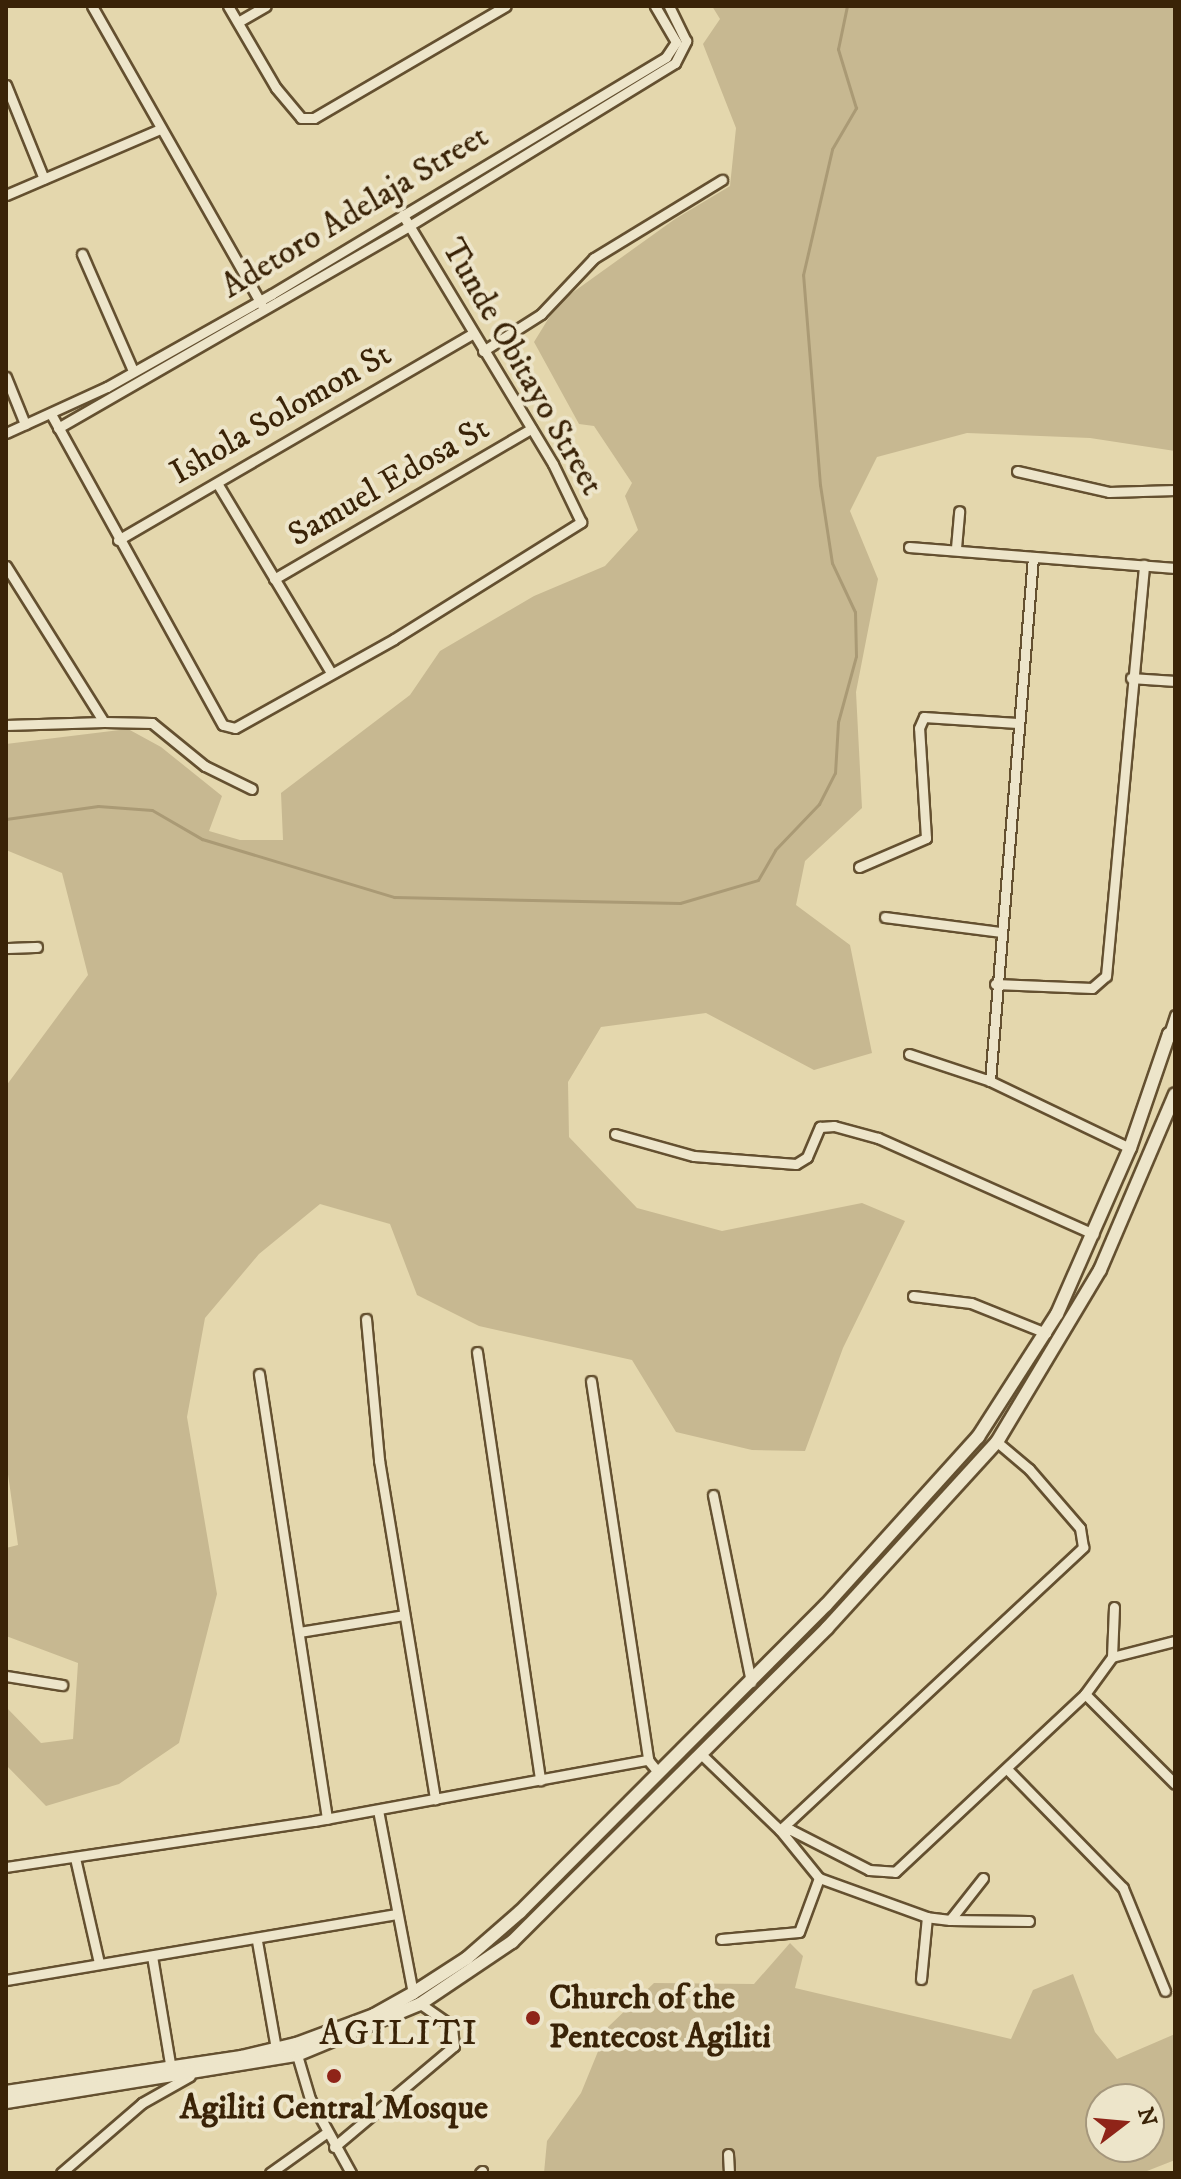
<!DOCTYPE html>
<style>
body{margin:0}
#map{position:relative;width:1181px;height:2179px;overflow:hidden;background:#e4d7ad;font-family:"IM FELL DW Pica",serif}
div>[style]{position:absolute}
.green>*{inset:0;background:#c7b891}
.stream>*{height:3px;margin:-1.5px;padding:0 1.5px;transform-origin:1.5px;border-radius:1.5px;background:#aa9a75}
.roads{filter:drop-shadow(2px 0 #645030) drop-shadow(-2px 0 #645030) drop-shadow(0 2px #645030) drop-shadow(0 -2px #645030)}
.street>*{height:9px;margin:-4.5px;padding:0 4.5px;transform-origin:4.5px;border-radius:4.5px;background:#ede5ca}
.secondary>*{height:12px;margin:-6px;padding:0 6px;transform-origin:6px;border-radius:6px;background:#ede5ca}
.dots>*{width:22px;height:22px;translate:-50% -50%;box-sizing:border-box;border:4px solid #ede5ca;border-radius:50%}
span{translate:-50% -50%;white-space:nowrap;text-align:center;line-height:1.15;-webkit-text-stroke:8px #ede5ca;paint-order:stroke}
.street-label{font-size:34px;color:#3a2307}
.poi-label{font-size:34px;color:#3a2307;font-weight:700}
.left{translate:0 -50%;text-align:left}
.neighbourhood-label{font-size:36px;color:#3a2307;letter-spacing:2px}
.frame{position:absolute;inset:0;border:8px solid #3a2307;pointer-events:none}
.north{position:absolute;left:1085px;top:2083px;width:80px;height:80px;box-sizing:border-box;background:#ede5ca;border:2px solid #a5977c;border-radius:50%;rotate:74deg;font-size:22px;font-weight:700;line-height:32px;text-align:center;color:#3a2307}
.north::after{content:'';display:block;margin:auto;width:28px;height:36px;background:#8f2418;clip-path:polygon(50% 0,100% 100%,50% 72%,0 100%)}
</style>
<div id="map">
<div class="green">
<i style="clip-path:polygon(712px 6px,1175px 6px,1175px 451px,1090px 438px,967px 433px,877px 457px,850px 511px,878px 579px,856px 692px,862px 808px,805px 861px,796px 905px,850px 945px,872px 1053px,814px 1070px,706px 1013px,601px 1027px,568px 1082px,569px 1137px,637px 1208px,722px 1231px,862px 1203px,905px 1221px,843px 1348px,805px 1451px,752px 1450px,676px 1432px,632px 1360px,479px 1326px,417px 1295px,390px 1224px,320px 1204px,259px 1254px,205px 1318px,187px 1417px,217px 1594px,179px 1743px,119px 1784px,46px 1806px,6px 1765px,6px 1707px,41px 1743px,73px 1739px,78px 1663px,6px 1636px,6px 1548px,18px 1545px,6px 1460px,6px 1086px,88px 975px,62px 873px,6px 850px,6px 744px,128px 729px,161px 747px,222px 796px,209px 831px,240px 840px,283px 840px,281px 793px,410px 695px,440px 651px,534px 596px,605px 566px,638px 530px,625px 496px,632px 483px,594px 426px,579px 424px,534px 342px,558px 303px,675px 219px,730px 186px,736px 128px,703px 44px,720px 19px)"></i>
<i style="clip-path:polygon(evenodd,790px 1943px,803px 1956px,795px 1988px,1011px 2039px,1033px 1990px,1073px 1974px,1095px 2032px,1117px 2059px,1175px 2034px,1175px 2160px,1142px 2173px,544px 2173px,547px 2141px,581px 2093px,608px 2027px,654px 1983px,754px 1984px,790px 1943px,1101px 2099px,1149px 2099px,1149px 2147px,1101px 2147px,1101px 2099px)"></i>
</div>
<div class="stream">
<i style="left:6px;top:819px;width:93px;rotate:-8deg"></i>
<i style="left:98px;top:806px;width:54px;rotate:4.2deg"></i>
<i style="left:152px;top:810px;width:58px;rotate:30.1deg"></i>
<i style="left:202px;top:839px;width:201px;rotate:16.8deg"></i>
<i style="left:394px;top:897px;width:286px;rotate:1.2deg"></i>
<i style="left:680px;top:903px;width:81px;rotate:-16.4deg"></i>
<i style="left:758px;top:880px;width:34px;rotate:-60deg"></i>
<i style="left:775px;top:850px;width:64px;rotate:-46.3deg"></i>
<i style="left:819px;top:804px;width:35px;rotate:-63deg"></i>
<i style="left:835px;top:773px;width:51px;rotate:-86.6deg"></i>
<i style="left:838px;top:722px;width:68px;rotate:-74.7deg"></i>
<i style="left:856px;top:656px;width:44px;rotate:-91.3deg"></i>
<i style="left:855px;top:612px;width:54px;rotate:-115.1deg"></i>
<i style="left:832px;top:563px;width:79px;rotate:-98.7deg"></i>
<i style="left:820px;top:485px;width:211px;rotate:-94.6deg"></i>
<i style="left:803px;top:275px;width:129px;rotate:-77deg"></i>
<i style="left:832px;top:149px;width:48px;rotate:-59.7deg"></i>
<i style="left:856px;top:108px;width:62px;rotate:-107deg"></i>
<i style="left:838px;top:49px;width:44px;rotate:-78.2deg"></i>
</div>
<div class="roads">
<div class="street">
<i style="left:92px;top:6px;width:343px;rotate:60.4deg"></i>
<i style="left:228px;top:6px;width:95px;rotate:59.7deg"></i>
<i style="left:276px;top:88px;width:39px;rotate:50deg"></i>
<i style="left:301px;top:118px;width:13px"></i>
<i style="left:314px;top:118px;width:222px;rotate:-30.3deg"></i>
<i style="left:238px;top:22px;width:32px;rotate:-30deg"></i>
<i style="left:6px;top:85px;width:101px;rotate:68deg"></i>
<i style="left:6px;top:195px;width:168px;rotate:-23.2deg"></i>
<i style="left:82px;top:254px;width:128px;rotate:66.4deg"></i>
<i style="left:483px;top:351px;width:69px;rotate:-32.5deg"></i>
<i style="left:541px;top:314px;width:77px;rotate:-46.6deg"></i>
<i style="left:594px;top:258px;width:150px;rotate:-31.4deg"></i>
<i style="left:6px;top:377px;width:51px;rotate:68deg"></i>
<i style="left:51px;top:414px;width:355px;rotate:61.1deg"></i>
<i style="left:223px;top:725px;width:12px;rotate:14deg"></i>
<i style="left:235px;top:728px;width:182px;rotate:-29.2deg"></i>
<i style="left:394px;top:639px;width:221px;rotate:-32deg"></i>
<i style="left:581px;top:522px;width:64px;rotate:-115.8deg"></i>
<i style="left:553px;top:464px;width:291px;rotate:-121.1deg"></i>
<i style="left:58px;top:428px;width:405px;rotate:-29.9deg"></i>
<i style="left:409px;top:226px;width:312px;rotate:-31.5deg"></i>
<i style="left:675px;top:63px;width:25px;rotate:-63deg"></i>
<i style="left:686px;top:41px;width:39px;rotate:-116deg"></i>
<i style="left:6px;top:433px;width:111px;rotate:-24.5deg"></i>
<i style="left:107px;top:387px;width:189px;rotate:-29.4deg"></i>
<i style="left:272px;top:294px;width:460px;rotate:-31deg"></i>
<i style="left:666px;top:57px;width:18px;rotate:-56deg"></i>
<i style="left:676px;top:42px;width:42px;rotate:-120.3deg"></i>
<i style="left:1017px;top:471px;width:94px;rotate:12.9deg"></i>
<i style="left:1109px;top:492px;width:66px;rotate:-1.7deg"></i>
<i style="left:217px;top:483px;width:222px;rotate:59deg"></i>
<i style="left:118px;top:540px;width:410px;rotate:-30.2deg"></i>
<i style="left:909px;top:547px;width:267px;rotate:4.5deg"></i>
<i style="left:956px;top:548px;width:37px;rotate:-85deg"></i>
<i style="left:6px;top:566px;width:184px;rotate:57.9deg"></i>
<i style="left:104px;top:722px;width:48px;rotate:1.2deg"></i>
<i style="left:152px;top:723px;width:68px;rotate:39.1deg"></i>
<i style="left:205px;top:766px;width:52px;rotate:26.1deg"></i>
<i style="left:274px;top:579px;width:298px;rotate:-30.3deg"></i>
<i style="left:1131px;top:678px;width:44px;rotate:3.9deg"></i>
<i style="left:6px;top:725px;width:98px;rotate:-1.8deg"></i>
<i style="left:859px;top:867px;width:73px;rotate:-23.4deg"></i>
<i style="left:926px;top:838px;width:110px;rotate:-93.6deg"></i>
<i style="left:919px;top:728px;width:12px;rotate:-66deg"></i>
<i style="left:924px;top:717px;width:93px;rotate:3.7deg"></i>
<i style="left:885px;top:917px;width:117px;rotate:7.4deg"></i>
<i style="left:6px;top:948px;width:31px;rotate:-2deg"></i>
<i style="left:995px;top:984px;width:97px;rotate:2.4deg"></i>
<i style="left:1092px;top:988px;width:18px;rotate:-41deg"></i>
<i style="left:1106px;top:976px;width:413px;rotate:-84.7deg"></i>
<i style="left:1169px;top:1034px;width:20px;rotate:-72deg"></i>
<i style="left:909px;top:1054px;width:85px;rotate:18.4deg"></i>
<i style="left:990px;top:1081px;width:155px;rotate:25.6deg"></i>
<i style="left:990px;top:1081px;width:526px;rotate:-85.31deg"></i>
<i style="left:615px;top:1134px;width:82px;rotate:15.6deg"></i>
<i style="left:694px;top:1156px;width:102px;rotate:4.5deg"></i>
<i style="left:796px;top:1164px;width:13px;rotate:-32deg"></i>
<i style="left:807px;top:1157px;width:33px;rotate:-67deg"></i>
<i style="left:820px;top:1127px;width:14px;rotate:-4deg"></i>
<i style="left:834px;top:1126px;width:46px;rotate:15.3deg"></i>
<i style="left:878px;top:1138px;width:236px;rotate:24deg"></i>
<i style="left:913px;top:1296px;width:58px;rotate:6.9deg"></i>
<i style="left:971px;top:1303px;width:81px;rotate:21.8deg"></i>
<i style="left:366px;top:1319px;width:142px;rotate:84.7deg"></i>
<i style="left:379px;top:1460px;width:344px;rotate:80.6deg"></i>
<i style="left:477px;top:1352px;width:433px;rotate:81.6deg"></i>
<i style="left:259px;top:1374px;width:450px;rotate:81.3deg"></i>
<i style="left:591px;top:1381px;width:383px;rotate:81.4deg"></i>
<i style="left:713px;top:1495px;width:191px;rotate:78.5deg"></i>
<i style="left:299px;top:1632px;width:106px;rotate:-9.2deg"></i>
<i style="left:1112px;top:1657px;width:65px;rotate:-14.3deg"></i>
<i style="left:6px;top:1676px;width:57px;rotate:9.1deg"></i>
<i style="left:1085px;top:1694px;width:127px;rotate:45deg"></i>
<i style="left:703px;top:1756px;width:107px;rotate:43.9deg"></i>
<i style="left:780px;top:1830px;width:11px"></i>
<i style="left:791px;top:1830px;width:88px;rotate:27.1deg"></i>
<i style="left:869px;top:1870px;width:26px;rotate:4deg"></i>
<i style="left:895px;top:1872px;width:260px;rotate:-43.1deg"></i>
<i style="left:1085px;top:1694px;width:46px;rotate:-53.9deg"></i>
<i style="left:1112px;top:1657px;width:50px;rotate:-87.7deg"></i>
<i style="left:1007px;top:1769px;width:166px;rotate:45.7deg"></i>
<i style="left:1123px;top:1888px;width:111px;rotate:67.8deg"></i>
<i style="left:378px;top:1810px;width:186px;rotate:79.2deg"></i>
<i style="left:75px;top:1858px;width:108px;rotate:77.1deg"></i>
<i style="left:6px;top:1867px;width:311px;rotate:-8.5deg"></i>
<i style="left:314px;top:1821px;width:340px;rotate:-10.4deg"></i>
<i style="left:648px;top:1760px;width:17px;rotate:50deg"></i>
<i style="left:983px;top:1878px;width:53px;rotate:128.2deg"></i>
<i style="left:950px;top:1920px;width:23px;rotate:-173deg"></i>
<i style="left:927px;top:1917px;width:115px;rotate:-160.1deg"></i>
<i style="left:819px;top:1878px;width:62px;rotate:-129.1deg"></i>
<i style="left:780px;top:1830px;width:415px;rotate:-43deg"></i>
<i style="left:1083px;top:1547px;width:19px;rotate:-99deg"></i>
<i style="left:1080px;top:1528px;width:78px;rotate:-130.8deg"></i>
<i style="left:1029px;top:1469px;width:42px;rotate:-139.8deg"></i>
<i style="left:950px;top:1920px;width:79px;rotate:0.7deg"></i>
<i style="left:721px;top:1939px;width:78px;rotate:-5.1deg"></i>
<i style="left:799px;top:1932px;width:58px;rotate:-69.7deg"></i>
<i style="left:257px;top:1941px;width:110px;rotate:80deg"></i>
<i style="left:152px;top:1956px;width:115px;rotate:80.5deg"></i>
<i style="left:921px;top:1979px;width:62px;rotate:-84.5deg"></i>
<i style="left:6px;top:1980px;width:396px;rotate:-9.6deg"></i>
<i style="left:297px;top:2055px;width:46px;rotate:73.5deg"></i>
<i style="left:310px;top:2099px;width:85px;rotate:61deg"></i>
<i style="left:334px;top:2147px;width:157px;rotate:-40.1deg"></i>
<i style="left:454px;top:2046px;width:20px;rotate:-96deg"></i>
<i style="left:452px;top:2026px;width:39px;rotate:-145deg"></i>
<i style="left:728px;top:2154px;width:19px;rotate:87deg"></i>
<i style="left:61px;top:2173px;width:107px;rotate:-40.8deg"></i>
<i style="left:142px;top:2103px;width:55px;rotate:-29.4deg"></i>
<i style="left:270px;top:2173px;width:69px;rotate:-35.5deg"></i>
<i style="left:480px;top:2173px;width:3px;rotate:-45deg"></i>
</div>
<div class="secondary">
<i style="left:6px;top:2092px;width:238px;rotate:-8.5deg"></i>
<i style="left:241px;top:2057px;width:57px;rotate:-13.3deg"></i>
<i style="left:296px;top:2044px;width:83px;rotate:-20.4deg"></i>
<i style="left:374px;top:2015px;width:45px;rotate:-29.4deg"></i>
<i style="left:413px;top:1993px;width:64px;rotate:-32.9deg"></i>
<i style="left:467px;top:1958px;width:70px;rotate:-41deg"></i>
<i style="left:520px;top:1912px;width:433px;rotate:-45.1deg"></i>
<i style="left:826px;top:1605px;width:227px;rotate:-47.9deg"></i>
<i style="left:978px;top:1437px;width:146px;rotate:-57.3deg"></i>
<i style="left:1057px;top:1314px;width:181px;rotate:-66.3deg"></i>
<i style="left:1130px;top:1148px;width:120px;rotate:-71.1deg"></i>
<i style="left:1169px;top:1034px;width:6px;rotate:18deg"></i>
<i style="left:6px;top:2102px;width:295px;rotate:-9.2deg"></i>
<i style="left:297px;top:2055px;width:133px;rotate:-22.5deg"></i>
<i style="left:420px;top:2004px;width:111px;rotate:-34deg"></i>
<i style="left:512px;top:1942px;width:445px;rotate:-44.9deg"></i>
<i style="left:827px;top:1628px;width:252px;rotate:-47.6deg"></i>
<i style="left:997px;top:1442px;width:200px;rotate:-59.1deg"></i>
<i style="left:1100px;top:1270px;width:191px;rotate:-66.9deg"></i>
</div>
</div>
<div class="dots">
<i style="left:533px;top:2018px;background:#8f2418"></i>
<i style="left:334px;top:2076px;background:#8f2418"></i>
</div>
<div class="street-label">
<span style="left:355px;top:212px;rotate:-31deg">Adetoro Adelaja Street</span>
<span style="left:522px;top:367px;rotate:60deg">Tunde Obitayo Street</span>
<span style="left:281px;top:414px;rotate:-30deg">Ishola Solomon St</span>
<span style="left:389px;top:482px;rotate:-30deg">Samuel Edosa St</span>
</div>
<div class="poi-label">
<span class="left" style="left:549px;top:2018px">Church of the<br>Pentecost Agiliti</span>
<span style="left:334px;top:2109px">Agiliti Central Mosque</span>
</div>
<div class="neighbourhood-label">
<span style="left:399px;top:2034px">AGILITI</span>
</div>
<div class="frame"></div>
<div class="north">N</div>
</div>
